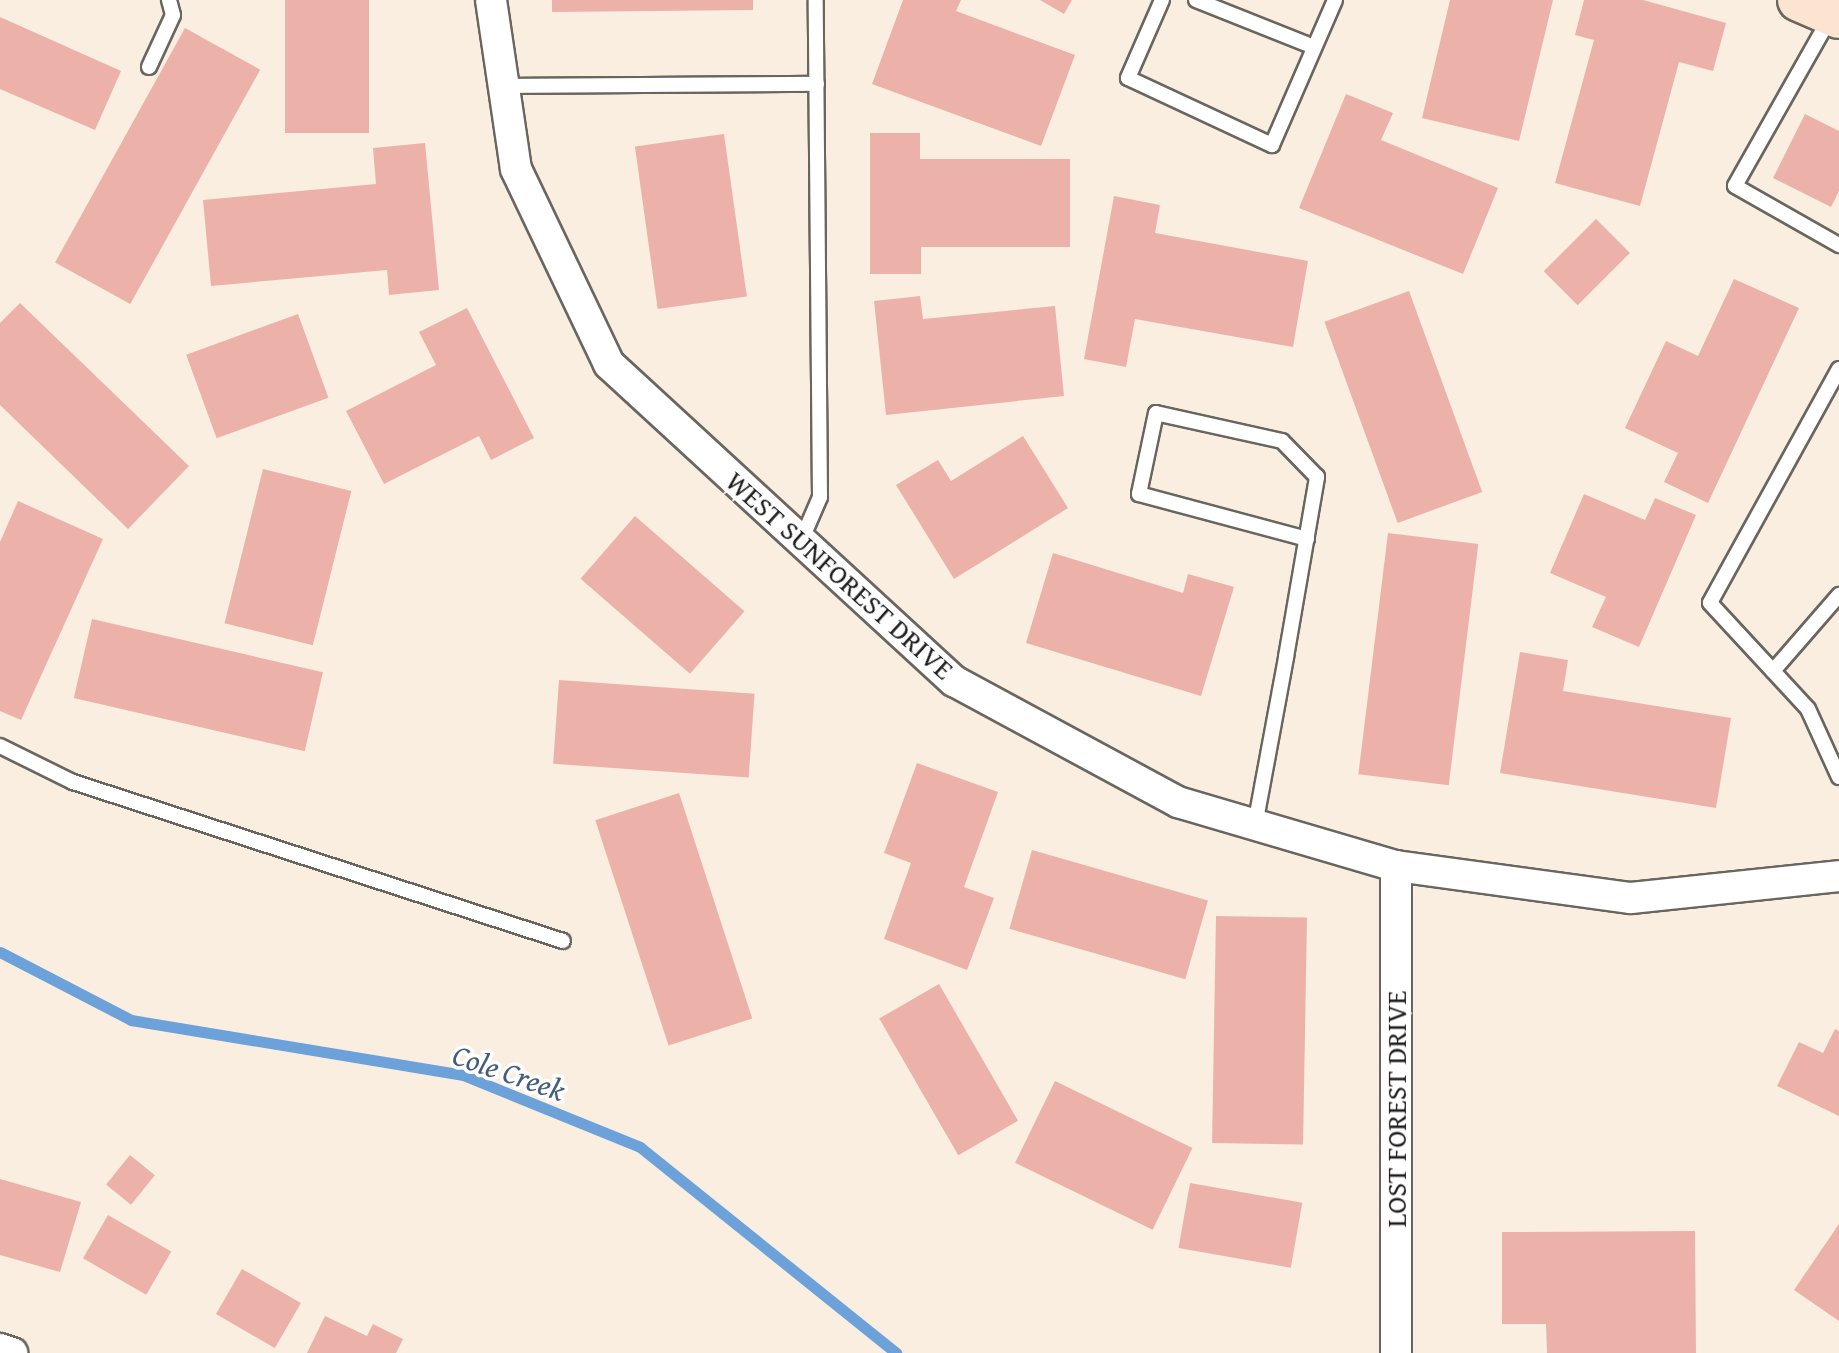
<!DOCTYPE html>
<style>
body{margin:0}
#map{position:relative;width:1839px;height:1353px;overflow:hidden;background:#f9eedf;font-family:"Gentium Book Plus",serif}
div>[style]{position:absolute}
.stream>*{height:11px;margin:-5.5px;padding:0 5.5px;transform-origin:5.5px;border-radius:5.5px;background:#6ca1d9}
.building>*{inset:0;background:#ecb2a9;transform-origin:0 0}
.roads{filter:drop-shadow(2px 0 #696660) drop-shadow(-2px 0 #696660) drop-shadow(0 2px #696660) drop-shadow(0 -2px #696660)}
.service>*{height:14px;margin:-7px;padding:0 7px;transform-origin:7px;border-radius:7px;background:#fff}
.minor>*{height:30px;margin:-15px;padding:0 15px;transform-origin:15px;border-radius:15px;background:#fff}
.secondary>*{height:42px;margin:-21px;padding:0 21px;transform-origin:21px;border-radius:21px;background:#fce5d0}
span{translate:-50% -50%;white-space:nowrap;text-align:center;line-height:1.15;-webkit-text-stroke:7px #fff;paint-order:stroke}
.street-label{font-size:28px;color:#1c1c1c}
.water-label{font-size:30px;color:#445e7a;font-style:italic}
</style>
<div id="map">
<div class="stream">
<i style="left:0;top:952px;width:148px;rotate:27.4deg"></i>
<i style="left:131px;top:1020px;width:337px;rotate:9.4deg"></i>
<i style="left:463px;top:1075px;width:191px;rotate:22.1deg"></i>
<i style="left:640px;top:1147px;width:329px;rotate:38.8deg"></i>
</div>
<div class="building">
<i style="left:285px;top:0;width:84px;height:133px"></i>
<i style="clip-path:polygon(552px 0,753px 0,753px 10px,552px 12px)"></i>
<i style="clip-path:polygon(903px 0,961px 0,956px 11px,1075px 55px,1041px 146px,872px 84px)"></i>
<i style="clip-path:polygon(1040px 0,1072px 0,1064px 14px)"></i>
<i style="clip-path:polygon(1450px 0,1553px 0,1519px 141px,1422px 118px)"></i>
<i style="clip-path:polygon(1584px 0,1643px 0,1726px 23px,1713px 71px,1679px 62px,1640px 206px,1555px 183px,1594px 40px,1575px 35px)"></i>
<i style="clip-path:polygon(0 17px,121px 71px,95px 130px,0 89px)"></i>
<i style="left:185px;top:28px;width:86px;height:268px;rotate:29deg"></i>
<i style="clip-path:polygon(1346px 94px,1393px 113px,1381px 140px,1498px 188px,1463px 274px,1299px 208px)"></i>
<i style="clip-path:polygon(1805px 114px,1839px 131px,1839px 191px,1831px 207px,1773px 178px)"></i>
<i style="clip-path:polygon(870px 133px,920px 133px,920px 159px,1070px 159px,1070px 247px,921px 247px,921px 274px,870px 274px)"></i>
<i style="left:724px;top:134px;width:164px;height:90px;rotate:82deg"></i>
<i style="clip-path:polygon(425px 143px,439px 290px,389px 295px,387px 270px,211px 286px,203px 200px,376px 184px,373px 148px)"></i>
<i style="clip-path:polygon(1114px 196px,1160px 205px,1155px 233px,1308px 261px,1293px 347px,1135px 319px,1126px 367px,1084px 359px)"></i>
<i style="left:1596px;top:219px;width:48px;height:74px;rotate:45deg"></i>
<i style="clip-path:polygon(1734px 279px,1799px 308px,1708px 503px,1664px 482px,1678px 453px,1625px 428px,1666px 341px,1698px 356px)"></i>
<i style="left:1409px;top:291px;width:214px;height:90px;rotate:70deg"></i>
<i style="clip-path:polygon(920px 296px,923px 319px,1055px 306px,1064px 396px,886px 415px,874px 301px)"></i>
<i style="clip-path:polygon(20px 303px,189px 466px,128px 529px,0 405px,0 323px)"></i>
<i style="clip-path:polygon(467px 308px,534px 438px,491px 460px,479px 436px,384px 484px,346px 411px,436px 365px,419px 332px)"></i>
<i style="left:298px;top:314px;width:89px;height:119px;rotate:70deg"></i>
<i style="clip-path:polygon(1023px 436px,1068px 508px,954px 579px,896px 485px,938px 460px,951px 481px)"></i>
<i style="left:263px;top:469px;width:91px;height:159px;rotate:14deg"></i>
<i style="clip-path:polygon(1584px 494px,1645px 520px,1655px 498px,1696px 515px,1639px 647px,1592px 627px,1606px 597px,1550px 573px)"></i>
<i style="clip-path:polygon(18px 501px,103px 539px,21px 720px,0 711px,0 542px)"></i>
<i style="left:635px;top:516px;width:145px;height:83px;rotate:41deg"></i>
<i style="left:1388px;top:533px;width:91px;height:243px;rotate:7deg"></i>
<i style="clip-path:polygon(1053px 553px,1183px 593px,1188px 574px,1234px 587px,1201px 696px,1026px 643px)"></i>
<i style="left:92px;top:619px;width:237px;height:81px;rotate:13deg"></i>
<i style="clip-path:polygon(1520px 652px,1568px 660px,1563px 691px,1731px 718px,1716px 808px,1500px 773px)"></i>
<i style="left:559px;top:680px;width:196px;height:84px;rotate:4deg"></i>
<i style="clip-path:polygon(917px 763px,998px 792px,964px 887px,994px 898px,967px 970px,884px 939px,911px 863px,884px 853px)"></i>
<i style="left:679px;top:793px;width:237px;height:88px;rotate:72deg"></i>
<i style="left:1032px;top:850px;width:183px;height:82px;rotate:16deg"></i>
<i style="left:1216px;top:916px;width:91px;height:227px;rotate:1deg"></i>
<i style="left:939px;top:984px;width:158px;height:69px;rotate:60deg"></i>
<i style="clip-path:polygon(1835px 1029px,1839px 1031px,1839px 1116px,1777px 1086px,1799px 1042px,1823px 1053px)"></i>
<i style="left:1055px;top:1081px;width:153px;height:91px;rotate:26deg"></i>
<i style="left:130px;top:1155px;width:32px;height:38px;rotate:39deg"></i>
<i style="clip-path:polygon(0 1179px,81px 1202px,60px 1272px,0 1255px)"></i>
<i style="left:1190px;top:1183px;width:114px;height:66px;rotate:10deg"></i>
<i style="left:108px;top:1215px;width:73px;height:50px;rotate:30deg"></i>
<i style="clip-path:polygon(1839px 1224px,1839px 1321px,1794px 1290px)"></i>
<i style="clip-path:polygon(1695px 1231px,1696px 1353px,1547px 1353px,1546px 1324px,1502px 1324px,1502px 1232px)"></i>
<i style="left:242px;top:1269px;width:68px;height:52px;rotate:30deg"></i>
<i style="clip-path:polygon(325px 1316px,367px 1336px,373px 1324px,403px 1339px,396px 1353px,307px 1353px)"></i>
</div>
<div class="roads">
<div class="service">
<i style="left:1162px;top:0;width:85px;rotate:113.6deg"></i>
<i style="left:1128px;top:78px;width:159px;rotate:25deg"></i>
<i style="left:1272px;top:145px;width:158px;rotate:-66.5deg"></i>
<i style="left:1196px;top:0;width:127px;rotate:21.7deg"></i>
<i style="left:1831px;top:16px;width:195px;rotate:119.5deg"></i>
<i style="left:1735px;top:186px;width:120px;rotate:29.6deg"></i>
<i style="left:149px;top:67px;width:57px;rotate:-65.2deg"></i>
<i style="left:173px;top:15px;width:16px;rotate:-105deg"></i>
<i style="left:504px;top:86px;width:313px;rotate:-0.4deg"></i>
<i style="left:1839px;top:369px;width:267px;rotate:118.9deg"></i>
<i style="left:1710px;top:603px;width:144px;rotate:47.2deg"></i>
<i style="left:1808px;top:709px;width:75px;rotate:65.5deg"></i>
<i style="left:801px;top:541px;width:48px;rotate:-66.6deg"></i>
<i style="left:820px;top:497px;width:497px;rotate:-90.5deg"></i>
<i style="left:1773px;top:671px;width:101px;rotate:-49deg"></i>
<i style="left:0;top:746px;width:81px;rotate:26.3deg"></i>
<i style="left:73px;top:782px;width:515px;rotate:17.98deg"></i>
<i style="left:1255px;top:825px;width:171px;rotate:-79.5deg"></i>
<i style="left:1286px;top:657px;width:183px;rotate:-80.2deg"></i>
<i style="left:1317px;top:477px;width:50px;rotate:-134.2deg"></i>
<i style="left:1282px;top:441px;width:129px;rotate:-167.5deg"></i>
<i style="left:1156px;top:413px;width:83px;rotate:101.9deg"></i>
<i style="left:1139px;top:494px;width:174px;rotate:15deg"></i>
</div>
<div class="minor">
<i style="left:491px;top:0;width:171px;rotate:81.6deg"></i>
<i style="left:516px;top:169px;width:216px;rotate:64.5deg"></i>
<i style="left:609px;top:364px;width:469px;rotate:42.6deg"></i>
<i style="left:954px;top:681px;width:255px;rotate:28.4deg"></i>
<i style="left:1178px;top:802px;width:227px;rotate:16.4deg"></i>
<i style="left:1396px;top:866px;width:237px;rotate:7.8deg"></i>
<i style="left:1631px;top:898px;width:209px;rotate:-6deg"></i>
<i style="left:0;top:1349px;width:13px;rotate:18deg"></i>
<i style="left:1396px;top:1353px;width:487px;rotate:-90deg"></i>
</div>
<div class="secondary">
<i style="left:1799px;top:0;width:43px;rotate:23deg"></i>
</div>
</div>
<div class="street-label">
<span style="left:840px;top:575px;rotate:42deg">WEST SUNFOREST DRIVE</span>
<span style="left:1396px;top:1109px;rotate:-90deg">LOST FOREST DRIVE</span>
</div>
<div class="water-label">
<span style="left:509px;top:1072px;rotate:19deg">Cole Creek</span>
</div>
</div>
